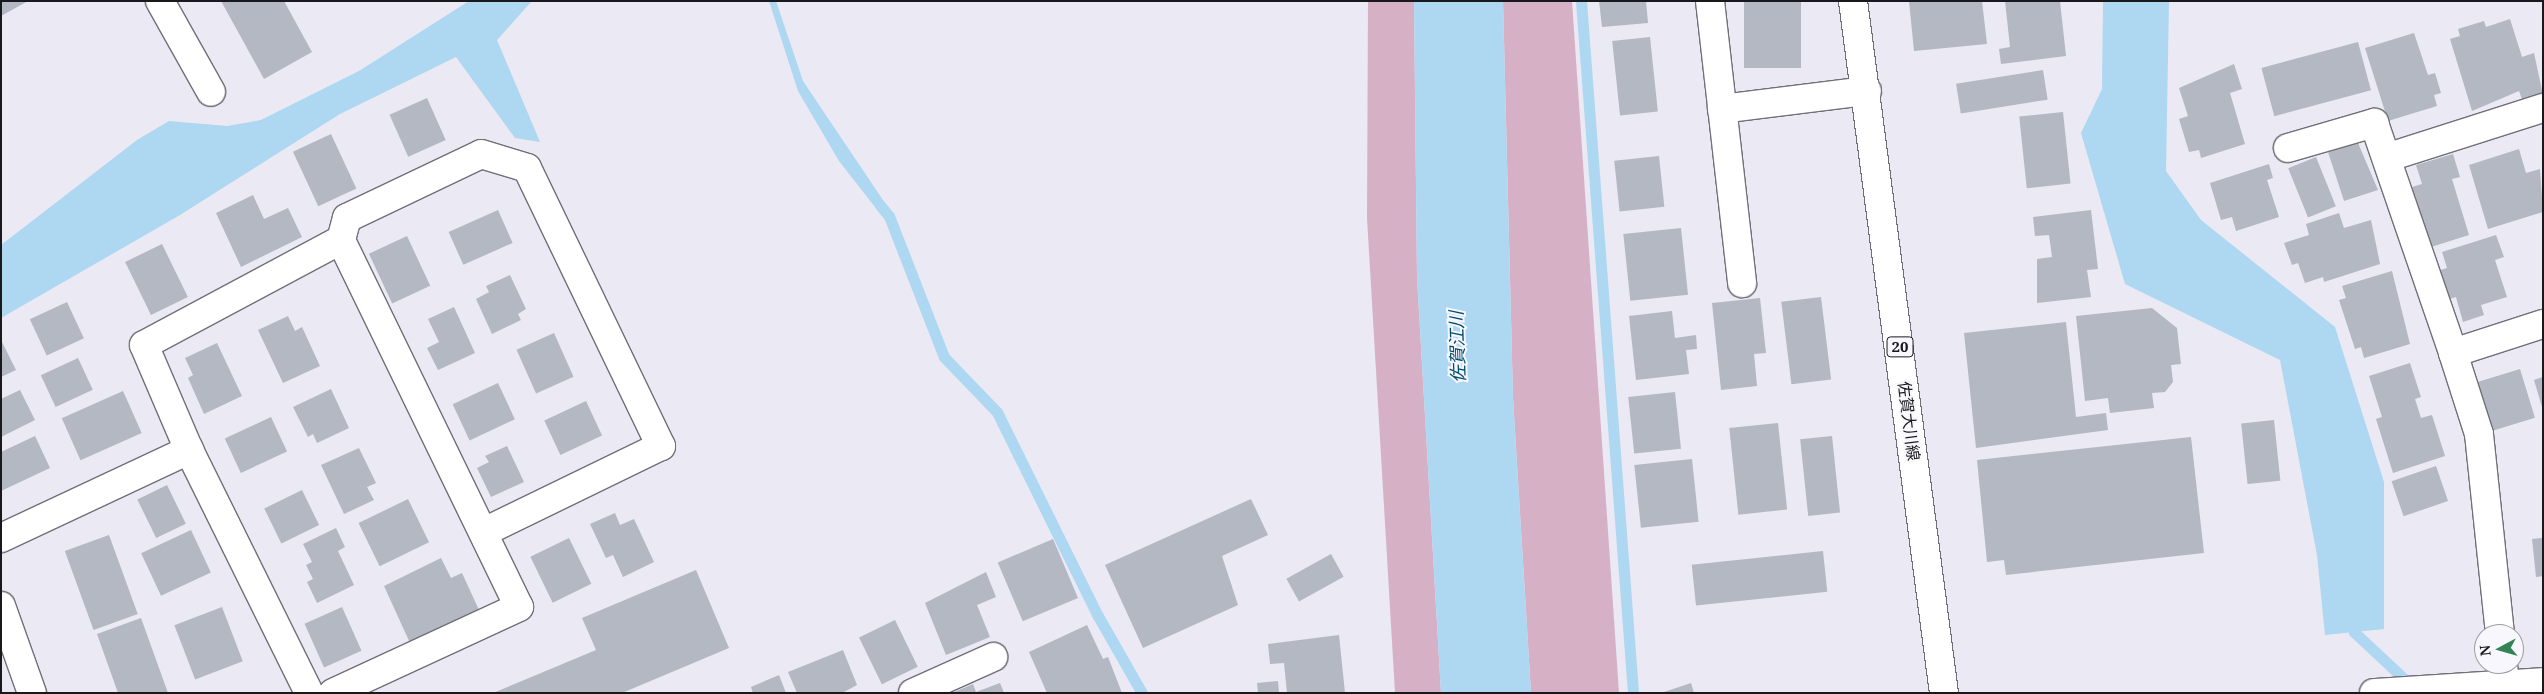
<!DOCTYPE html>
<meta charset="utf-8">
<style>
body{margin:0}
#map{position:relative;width:2544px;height:694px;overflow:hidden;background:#eae9f4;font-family:"Noto Serif","Noto Sans JP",serif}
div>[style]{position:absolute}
.green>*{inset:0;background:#d6b1c6}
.water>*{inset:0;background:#aed7f1}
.stream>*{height:11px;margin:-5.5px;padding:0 5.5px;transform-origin:5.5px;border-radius:5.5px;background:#aed7f1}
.building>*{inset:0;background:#b3b8c2;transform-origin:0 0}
.roads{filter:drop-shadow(1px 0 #706f79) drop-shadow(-1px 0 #706f79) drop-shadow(0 1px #706f79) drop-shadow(0 -1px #706f79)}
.minor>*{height:28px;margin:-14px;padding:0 14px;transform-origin:14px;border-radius:14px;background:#fff}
.tertiary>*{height:28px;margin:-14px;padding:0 14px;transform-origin:14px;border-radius:14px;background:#fff}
.secondary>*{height:28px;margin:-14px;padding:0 14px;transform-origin:14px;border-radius:14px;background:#fff}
.primary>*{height:28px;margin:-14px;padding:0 14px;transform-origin:14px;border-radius:14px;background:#fff}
span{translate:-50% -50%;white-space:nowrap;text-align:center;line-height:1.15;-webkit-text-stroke:4px #f7f7fd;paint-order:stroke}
.shield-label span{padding:1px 4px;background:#f7f7fd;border:1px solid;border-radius:4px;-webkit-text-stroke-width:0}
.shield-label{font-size:15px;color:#19181c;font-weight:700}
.street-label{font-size:16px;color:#19181c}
.water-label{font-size:18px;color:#004e6f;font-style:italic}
.frame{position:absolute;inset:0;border:2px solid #19181c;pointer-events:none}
.north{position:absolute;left:2474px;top:624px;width:50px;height:50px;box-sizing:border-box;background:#f7f7fd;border:1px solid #9e9ea3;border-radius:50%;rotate:264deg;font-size:14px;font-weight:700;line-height:20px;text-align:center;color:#19181c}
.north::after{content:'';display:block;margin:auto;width:18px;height:22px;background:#338354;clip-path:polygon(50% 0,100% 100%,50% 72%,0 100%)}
</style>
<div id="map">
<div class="green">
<i style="clip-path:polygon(1368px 1px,1414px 1px,1417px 277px,1441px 693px,1395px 693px,1367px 218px)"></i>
<i style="clip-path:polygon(1503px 1px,1572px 1px,1619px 693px,1531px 693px,1513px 398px)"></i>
</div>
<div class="water">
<i style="clip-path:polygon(469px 1px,532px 1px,497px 40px,540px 142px,515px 138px,456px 57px,340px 114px,180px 215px,1px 318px,1px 245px,137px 140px,169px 121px,227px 126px,261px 120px,359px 71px)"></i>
<i style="clip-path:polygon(769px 1px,776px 1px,803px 81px,893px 215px,882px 216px,839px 161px,798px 91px)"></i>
<i style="clip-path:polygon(1414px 1px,1503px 1px,1513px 398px,1531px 693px,1441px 693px,1417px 277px)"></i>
<i style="clip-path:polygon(2103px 1px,2169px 1px,2166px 171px,2201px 220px,2335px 327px,2384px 482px,2384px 629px,2325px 635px,2317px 555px,2280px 360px,2125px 284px,2081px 133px,2102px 89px)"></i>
</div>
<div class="stream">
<i style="left:1581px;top:1px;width:694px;rotate:85.7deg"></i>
<i style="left:880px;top:205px;width:14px;rotate:51deg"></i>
<i style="left:889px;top:216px;width:151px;rotate:68.7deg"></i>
<i style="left:944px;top:357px;width:76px;rotate:46.1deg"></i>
<i style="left:997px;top:412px;width:228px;rotate:63.7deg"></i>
<i style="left:1098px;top:616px;width:89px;rotate:60.3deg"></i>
<i style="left:2352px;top:618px;width:14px;rotate:82deg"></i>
<i style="left:2354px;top:632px;width:82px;rotate:43deg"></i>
</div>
<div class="building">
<i style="clip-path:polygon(1px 1px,28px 1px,1px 16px)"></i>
<i style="clip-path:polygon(221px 1px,284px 1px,312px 52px,264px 79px)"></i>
<i style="clip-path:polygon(1599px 1px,1646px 1px,1648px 23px,1602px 27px)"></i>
<i style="left:1744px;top:1px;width:57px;height:67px"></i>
<i style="clip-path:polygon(1909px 1px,1982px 1px,1987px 44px,1914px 51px)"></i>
<i style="clip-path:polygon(2005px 1px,2060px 1px,2066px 56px,2001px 64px,1999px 49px,2010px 47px)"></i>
<i style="clip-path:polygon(2510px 19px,2522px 57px,2534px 53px,2543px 95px,2523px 102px,2519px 91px,2472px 111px,2450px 39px,2460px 36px,2458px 29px,2484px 21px,2486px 27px)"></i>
<i style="clip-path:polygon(2414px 33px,2428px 75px,2435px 73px,2441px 93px,2434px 95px,2437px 106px,2388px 121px,2365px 48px)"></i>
<i style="left:1650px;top:37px;width:75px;height:38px;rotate:84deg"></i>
<i style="left:2358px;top:42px;width:50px;height:100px;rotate:75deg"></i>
<i style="clip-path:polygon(2234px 64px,2242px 89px,2230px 93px,2245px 144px,2201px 158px,2199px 150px,2189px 152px,2179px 119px,2188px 116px,2179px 88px)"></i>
<i style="left:2043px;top:70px;width:30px;height:88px;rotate:81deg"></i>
<i style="left:427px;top:98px;width:46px;height:41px;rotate:66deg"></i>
<i style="left:2063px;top:112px;width:72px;height:44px;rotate:84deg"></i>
<i style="left:331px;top:134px;width:60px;height:42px;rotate:65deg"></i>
<i style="clip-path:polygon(2358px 143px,2378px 190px,2344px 201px,2328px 152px)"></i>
<i style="clip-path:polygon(2519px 149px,2526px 173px,2540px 169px,2543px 212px,2488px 229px,2469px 165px)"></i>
<i style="clip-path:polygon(2453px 154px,2460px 177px,2452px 179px,2469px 235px,2431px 247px,2412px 187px,2422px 184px,2416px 165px)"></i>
<i style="left:1659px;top:156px;width:51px;height:45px;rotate:84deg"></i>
<i style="left:2316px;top:157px;width:53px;height:30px;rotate:68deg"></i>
<i style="clip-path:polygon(2269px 164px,2273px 178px,2267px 180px,2279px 217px,2236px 231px,2232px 217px,2221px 220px,2210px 183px)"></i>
<i style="clip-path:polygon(253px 195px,264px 219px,288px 208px,302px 237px,241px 267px,216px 213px)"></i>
<i style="left:498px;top:210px;width:36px;height:54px;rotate:66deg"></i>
<i style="clip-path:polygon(2091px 210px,2098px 269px,2087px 270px,2091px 297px,2037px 303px,2037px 259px,2052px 257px,2049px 235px,2035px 236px,2033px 217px)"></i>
<i style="clip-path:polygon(2339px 213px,2344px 228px,2371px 220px,2380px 264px,2324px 282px,2323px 277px,2305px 283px,2298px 263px,2292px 265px,2284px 243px,2309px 235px,2306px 224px)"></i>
<i style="left:1681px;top:228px;width:67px;height:58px;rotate:84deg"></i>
<i style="clip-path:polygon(2496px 235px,2504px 257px,2495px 260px,2507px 297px,2481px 305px,2484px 315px,2463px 322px,2456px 297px,2446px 300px,2437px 271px,2447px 268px,2442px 252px)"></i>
<i style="left:407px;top:236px;width:55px;height:42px;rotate:65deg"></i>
<i style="left:162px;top:244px;width:59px;height:41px;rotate:64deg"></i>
<i style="clip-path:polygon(2392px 271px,2410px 344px,2364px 358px,2361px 347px,2355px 349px,2339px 300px,2346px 298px,2342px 286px)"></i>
<i style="clip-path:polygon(510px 275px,526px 309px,518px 314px,521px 320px,492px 334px,476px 299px,489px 292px,486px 286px)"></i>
<i style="left:1821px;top:297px;width:83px;height:40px;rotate:83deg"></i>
<i style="clip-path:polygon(1760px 298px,1766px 353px,1754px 354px,1757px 386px,1721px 390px,1712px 303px)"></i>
<i style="left:67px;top:302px;width:40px;height:41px;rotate:65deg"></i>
<i style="clip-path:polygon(454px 307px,475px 353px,438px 370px,427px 348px,439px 342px,428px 319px)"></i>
<i style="clip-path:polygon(2152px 308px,2177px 328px,2181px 364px,2171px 365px,2173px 382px,2165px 392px,2152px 393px,2154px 408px,2110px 413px,2108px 398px,2085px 401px,2076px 316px)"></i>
<i style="clip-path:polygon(1672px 311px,1675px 338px,1696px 335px,1697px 349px,1686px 350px,1689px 374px,1636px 380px,1629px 316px)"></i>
<i style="clip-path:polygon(288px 316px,295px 331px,302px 327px,320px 366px,283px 383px,258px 330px)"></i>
<i style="clip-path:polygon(2066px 322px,2076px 417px,2106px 413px,2108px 430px,1976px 448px,1964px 333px)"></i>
<i style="left:554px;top:333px;width:48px;height:41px;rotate:66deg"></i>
<i style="clip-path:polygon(1px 340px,16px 370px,1px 377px)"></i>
<i style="clip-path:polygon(217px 343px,242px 396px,204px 414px,188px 378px,193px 375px,185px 358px)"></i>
<i style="left:78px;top:358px;width:35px;height:41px;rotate:65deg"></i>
<i style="clip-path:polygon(2410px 363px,2421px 397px,2415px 399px,2421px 418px,2432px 415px,2445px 456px,2393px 473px,2376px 419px,2382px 417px,2369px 376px)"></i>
<i style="left:2520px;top:369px;width:51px;height:46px;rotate:73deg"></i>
<i style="clip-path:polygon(2543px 377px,2543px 407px,2542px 407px,2534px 380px)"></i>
<i style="left:498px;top:383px;width:40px;height:50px;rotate:65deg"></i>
<i style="clip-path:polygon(331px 389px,349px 428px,317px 443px,313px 434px,308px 437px,293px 407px)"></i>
<i style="clip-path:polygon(20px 390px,35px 420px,1px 437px,1px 399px)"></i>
<i style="left:123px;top:391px;width:46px;height:67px;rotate:66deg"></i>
<i style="left:1675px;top:392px;width:57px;height:47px;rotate:84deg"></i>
<i style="left:586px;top:401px;width:38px;height:46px;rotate:65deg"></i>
<i style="left:271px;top:417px;width:38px;height:51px;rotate:65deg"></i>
<i style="left:2274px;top:420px;width:61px;height:33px;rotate:84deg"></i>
<i style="left:1778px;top:423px;width:87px;height:49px;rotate:84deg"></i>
<i style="clip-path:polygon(35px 436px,50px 468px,1px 491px,1px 452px)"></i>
<i style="left:1832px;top:436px;width:77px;height:32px;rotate:84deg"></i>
<i style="clip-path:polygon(2191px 437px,2204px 553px,2006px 575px,2004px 560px,1987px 562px,1977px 460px)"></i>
<i style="clip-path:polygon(507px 446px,524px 482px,491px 497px,477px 468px,489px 462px,485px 456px)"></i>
<i style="clip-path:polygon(359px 448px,376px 483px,367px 487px,374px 500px,344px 514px,321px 465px)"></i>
<i style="left:1692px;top:459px;width:63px;height:58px;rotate:84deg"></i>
<i style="left:2436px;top:466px;width:37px;height:47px;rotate:71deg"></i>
<i style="left:167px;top:485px;width:43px;height:33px;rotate:64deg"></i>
<i style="left:302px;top:490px;width:39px;height:42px;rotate:64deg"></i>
<i style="left:408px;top:499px;width:48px;height:55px;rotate:64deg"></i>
<i style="clip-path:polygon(1251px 499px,1268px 535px,1222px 556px,1238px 605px,1143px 648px,1105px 565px)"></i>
<i style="clip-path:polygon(615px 513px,620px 525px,634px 519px,654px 562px,623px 577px,613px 555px,606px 558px,590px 524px)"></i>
<i style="clip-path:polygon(336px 528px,345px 547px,338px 551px,354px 585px,317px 603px,307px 582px,313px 579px,306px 565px,312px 562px,303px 544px)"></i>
<i style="left:191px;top:530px;width:47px;height:55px;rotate:65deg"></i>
<i style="left:109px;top:535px;width:84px;height:47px;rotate:70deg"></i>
<i style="left:569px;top:538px;width:51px;height:43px;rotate:64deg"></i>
<i style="clip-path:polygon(2543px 538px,2543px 576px,2536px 577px,2532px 539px)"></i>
<i style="left:1053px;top:539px;width:64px;height:60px;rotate:67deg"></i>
<i style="left:1823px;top:551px;width:41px;height:132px;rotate:84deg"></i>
<i style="left:1331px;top:554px;width:26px;height:51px;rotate:61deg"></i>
<i style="clip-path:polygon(441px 558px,451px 578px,462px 573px,479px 610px,410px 643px,384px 586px)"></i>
<i style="clip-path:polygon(696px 570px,729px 648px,622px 693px,493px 693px,596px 650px,582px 618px)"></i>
<i style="clip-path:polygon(986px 572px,996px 597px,977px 605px,990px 637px,946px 655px,925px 603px)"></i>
<i style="left:222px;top:607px;width:58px;height:51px;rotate:69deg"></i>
<i style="left:342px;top:607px;width:48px;height:41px;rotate:66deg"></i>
<i style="clip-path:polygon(141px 618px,168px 693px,118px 693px,97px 634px)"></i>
<i style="left:895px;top:620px;width:52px;height:40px;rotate:64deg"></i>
<i style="clip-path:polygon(1087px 625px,1103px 659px,1108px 657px,1122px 693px,1047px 693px,1029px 652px)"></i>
<i style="clip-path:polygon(1339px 635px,1345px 693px,1287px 693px,1284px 663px,1270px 664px,1268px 644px)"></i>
<i style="clip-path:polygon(843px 650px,857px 685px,842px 693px,797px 693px,788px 672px)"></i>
<i style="clip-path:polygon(779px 675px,786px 693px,753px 693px,751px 687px)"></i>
<i style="clip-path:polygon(1278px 681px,1279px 693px,1258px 693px,1257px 683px)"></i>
<i style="clip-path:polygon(1000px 683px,1004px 693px,952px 693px,973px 684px,976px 692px)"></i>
<i style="clip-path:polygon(1691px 683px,1694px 693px,1664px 693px,1664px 692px)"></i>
</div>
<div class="roads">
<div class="minor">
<i style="left:160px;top:1px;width:104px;rotate:60.7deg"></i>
<i style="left:1710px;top:1px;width:284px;rotate:83.5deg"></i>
<i style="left:1722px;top:109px;width:146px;rotate:-7.1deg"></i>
<i style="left:2288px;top:148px;width:90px;rotate:-16.2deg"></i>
<i style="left:2374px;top:123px;width:243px;rotate:71deg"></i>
<i style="left:2389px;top:157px;width:162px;rotate:-17.7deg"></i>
<i style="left:189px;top:450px;width:271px;rotate:63.7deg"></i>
<i style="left:1px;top:538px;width:208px;rotate:-25.1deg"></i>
<i style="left:189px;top:450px;width:114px;rotate:-113.2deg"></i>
<i style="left:144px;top:345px;width:223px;rotate:-28.1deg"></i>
<i style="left:341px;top:240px;width:23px;rotate:-75deg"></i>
<i style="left:347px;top:218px;width:148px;rotate:-25.5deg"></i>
<i style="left:481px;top:154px;width:48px;rotate:16.9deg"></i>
<i style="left:527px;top:168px;width:309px;rotate:64.3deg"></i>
<i style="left:661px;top:446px;width:197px;rotate:154.1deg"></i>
<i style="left:2500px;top:634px;width:201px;rotate:-96deg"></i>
<i style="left:2479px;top:434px;width:85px;rotate:-107.8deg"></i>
<i style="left:2453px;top:353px;width:95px;rotate:-17.9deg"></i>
<i style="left:2503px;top:664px;width:22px;rotate:85deg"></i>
<i style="left:333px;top:693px;width:205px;rotate:-24.8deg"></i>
<i style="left:519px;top:607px;width:408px;rotate:-115.9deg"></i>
<i style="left:913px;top:693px;width:88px;rotate:-24.2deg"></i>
</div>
<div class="tertiary">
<i style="left:1px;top:606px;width:92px;rotate:70.4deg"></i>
</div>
<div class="secondary">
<i style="left:2374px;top:693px;width:169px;rotate:-3.7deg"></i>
</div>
<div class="primary">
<i style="left:1853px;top:1px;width:698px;rotate:82.51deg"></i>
</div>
</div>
<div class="shield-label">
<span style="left:1900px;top:347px">20</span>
</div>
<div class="street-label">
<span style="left:1909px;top:421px;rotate:83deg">佐賀大川線</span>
</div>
<div class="water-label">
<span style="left:1457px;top:347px;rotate:-92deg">佐賀江川</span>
</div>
<div class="frame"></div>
<div class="north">N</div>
</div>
